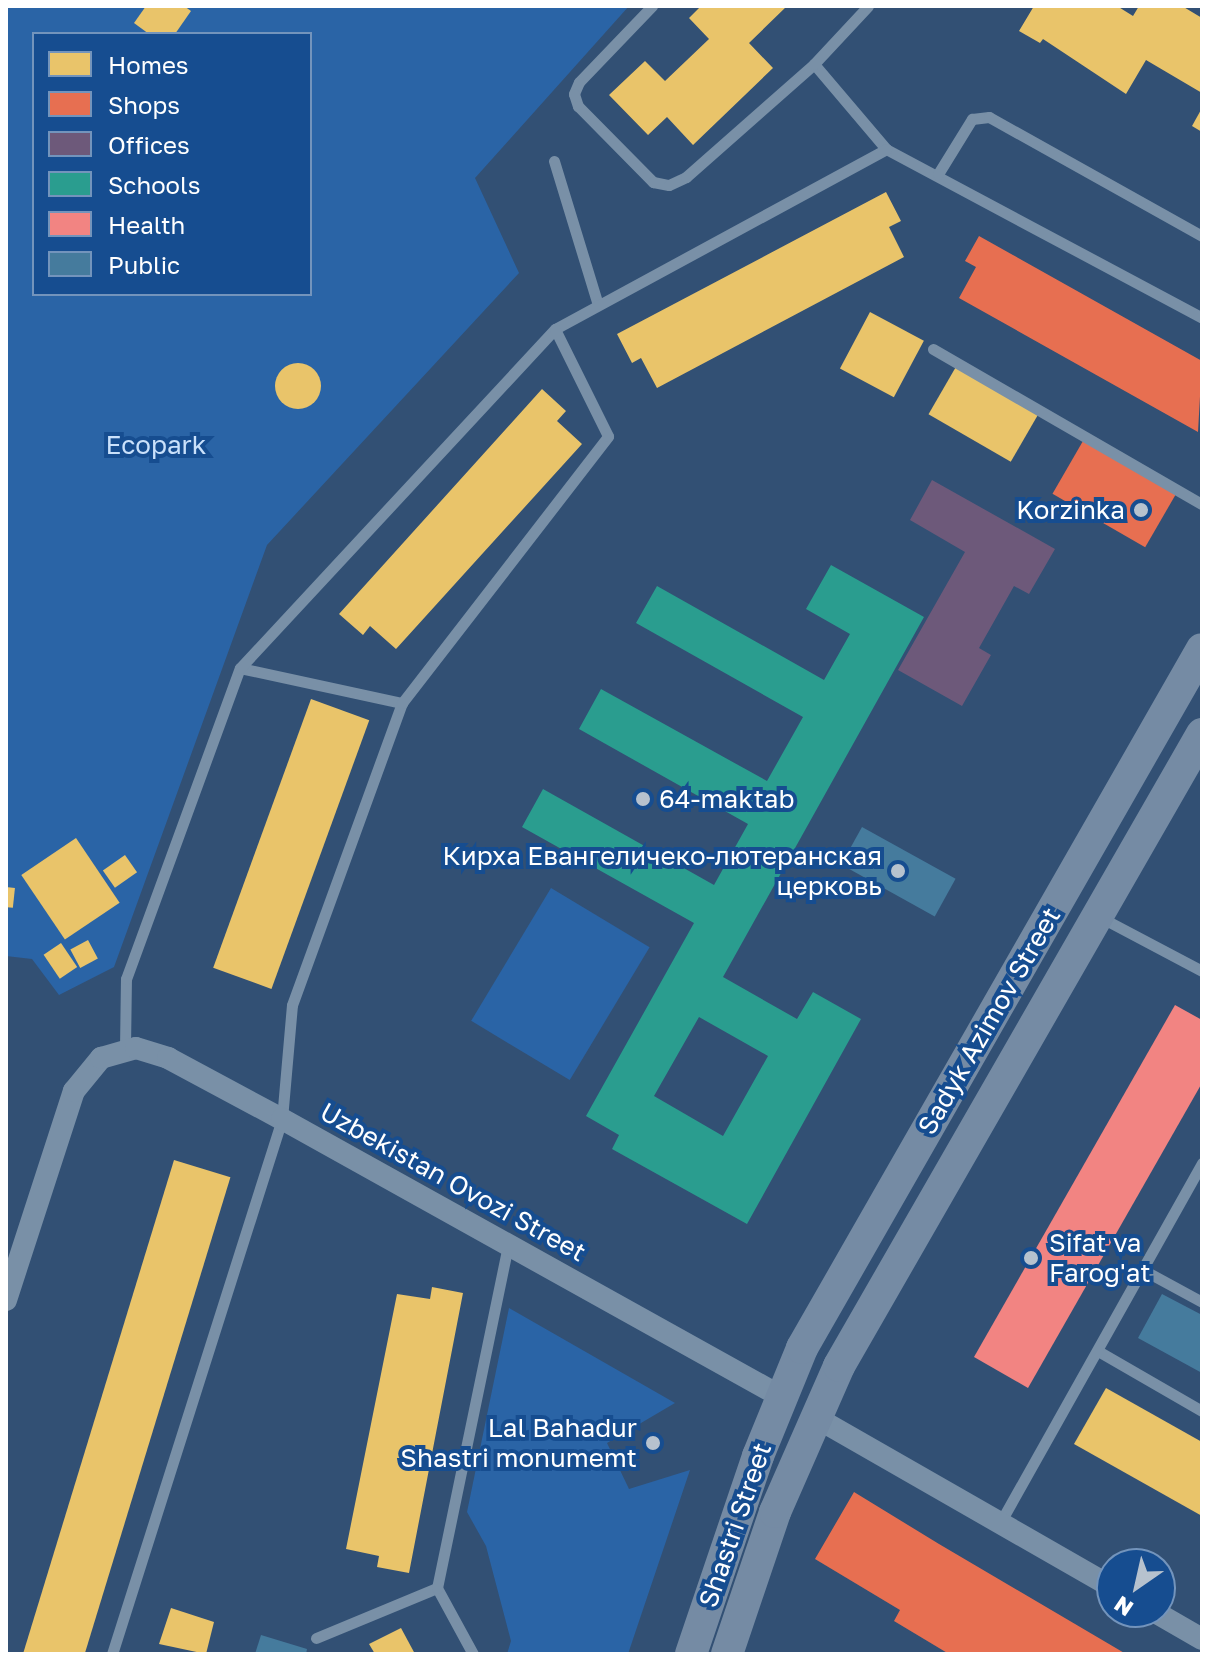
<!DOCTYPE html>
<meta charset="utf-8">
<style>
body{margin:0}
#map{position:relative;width:1208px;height:1660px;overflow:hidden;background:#325074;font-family:"Golos Text",sans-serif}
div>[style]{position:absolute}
.green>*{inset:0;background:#2a64a6;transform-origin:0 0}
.homes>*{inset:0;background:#e9c46a;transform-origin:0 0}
.round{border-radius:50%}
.shops>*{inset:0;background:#e76f51;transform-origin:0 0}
.offices>*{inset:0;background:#6d597a}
.schools>*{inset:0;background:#2a9d8f}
.health>*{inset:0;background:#f28482}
.public>*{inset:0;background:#457b9d;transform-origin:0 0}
.service>*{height:11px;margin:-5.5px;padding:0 5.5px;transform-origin:5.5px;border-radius:5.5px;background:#7990a7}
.minor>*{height:22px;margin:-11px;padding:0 11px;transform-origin:11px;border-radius:11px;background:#7990a7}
.secondary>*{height:32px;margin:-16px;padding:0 16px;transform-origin:16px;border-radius:16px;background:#758ba4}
.dots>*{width:22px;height:22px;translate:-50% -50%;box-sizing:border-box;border:4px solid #164d90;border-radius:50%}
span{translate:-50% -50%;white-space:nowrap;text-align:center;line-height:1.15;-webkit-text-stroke:8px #164d90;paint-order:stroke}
.park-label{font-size:26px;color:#cae1fb}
.poi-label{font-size:26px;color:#fff}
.right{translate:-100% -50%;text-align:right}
.left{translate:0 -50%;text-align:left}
.street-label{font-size:26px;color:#fff}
.frame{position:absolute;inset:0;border:8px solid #fff;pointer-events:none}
.legend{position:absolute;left:32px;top:32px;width:280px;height:264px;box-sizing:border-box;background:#164d90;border:2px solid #7394bc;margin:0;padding:10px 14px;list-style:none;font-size:24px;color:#fff}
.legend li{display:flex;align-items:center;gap:16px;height:40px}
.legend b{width:40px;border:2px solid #7394bc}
.north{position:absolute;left:1096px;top:1548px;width:80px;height:80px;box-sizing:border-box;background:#164d90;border:2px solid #7394bc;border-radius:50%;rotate:214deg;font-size:22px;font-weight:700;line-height:32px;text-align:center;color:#fff}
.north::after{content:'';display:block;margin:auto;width:28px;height:36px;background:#b7c2ce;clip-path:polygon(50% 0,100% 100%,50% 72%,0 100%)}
</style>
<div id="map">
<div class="green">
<i style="clip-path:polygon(evenodd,6px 6px,629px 6px,475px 178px,519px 273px,267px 545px,114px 967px,59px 995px,32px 959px,6px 956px,6px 6px,34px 34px,310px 34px,310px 294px,34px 294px,34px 34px)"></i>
<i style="left:551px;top:888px;width:115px;height:155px;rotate:31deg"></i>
<i style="clip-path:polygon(509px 1308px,675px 1403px,607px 1443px,629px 1489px,690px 1470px,628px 1654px,507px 1654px,511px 1641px,486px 1546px,467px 1512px)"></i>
</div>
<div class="homes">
<i style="clip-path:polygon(146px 6px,184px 6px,191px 11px,175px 34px,149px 34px,134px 23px)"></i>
<i style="clip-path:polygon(701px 6px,787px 6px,749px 43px,773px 68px,693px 145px,667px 117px,648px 135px,609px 95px,645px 61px,665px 81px,709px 39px,689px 18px)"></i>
<i style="clip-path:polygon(1034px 6px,1117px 6px,1133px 16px,1139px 6px,1182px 6px,1202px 18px,1202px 93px,1146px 60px,1126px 94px,1043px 39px,1040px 43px,1019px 31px)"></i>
<i style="clip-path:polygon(1202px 108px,1202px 132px,1192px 126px)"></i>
<i style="clip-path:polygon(886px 192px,901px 221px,889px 227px,904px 257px,657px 388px,641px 358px,632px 363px,617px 334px)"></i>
<i style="left:870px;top:312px;width:61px;height:64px;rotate:28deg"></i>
<i class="round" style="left:275px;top:363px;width:46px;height:46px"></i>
<i style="left:957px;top:365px;width:95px;height:57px;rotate:30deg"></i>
<i style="clip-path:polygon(542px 389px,566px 411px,557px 421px,582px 444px,396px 649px,370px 626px,363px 635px,339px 614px)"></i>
<i style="left:311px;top:699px;width:62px;height:286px;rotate:20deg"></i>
<i style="left:76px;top:838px;width:78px;height:66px;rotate:56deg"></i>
<i style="left:125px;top:855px;width:21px;height:27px;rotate:55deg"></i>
<i style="left:6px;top:887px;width:9px;height:20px;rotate:6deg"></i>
<i style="left:88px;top:940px;width:21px;height:20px;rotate:62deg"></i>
<i style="left:61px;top:943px;width:29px;height:21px;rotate:56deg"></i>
<i style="left:174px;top:1160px;width:59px;height:515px;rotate:17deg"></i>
<i style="clip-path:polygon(432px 1287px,463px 1293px,409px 1573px,377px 1567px,379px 1556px,346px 1549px,397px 1294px,430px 1299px)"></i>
<i style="clip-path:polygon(1106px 1388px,1202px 1442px,1202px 1516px,1074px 1444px)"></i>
<i style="clip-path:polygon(171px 1608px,214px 1622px,206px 1654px,159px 1644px)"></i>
<i style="clip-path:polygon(401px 1628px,415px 1654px,375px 1654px,369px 1644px)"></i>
</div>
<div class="shops">
<i style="clip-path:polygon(979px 236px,1202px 361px,1198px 432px,959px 298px,976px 267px,965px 261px)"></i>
<i style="left:1083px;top:441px;width:107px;height:61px;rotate:30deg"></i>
<i style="clip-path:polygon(854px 1492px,939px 1544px,1126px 1654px,949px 1654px,894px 1621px,900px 1610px,815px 1559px)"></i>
</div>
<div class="offices">
<i style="clip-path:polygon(932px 480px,1055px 549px,1029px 594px,1014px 586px,979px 648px,991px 655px,962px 706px,898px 670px,965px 552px,910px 520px)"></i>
</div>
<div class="schools">
<i style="clip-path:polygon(evenodd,831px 565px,924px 617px,723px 977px,797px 1019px,813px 992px,861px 1019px,747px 1224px,612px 1149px,619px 1135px,586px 1116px,694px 923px,522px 827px,543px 789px,714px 885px,748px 824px,579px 729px,601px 689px,767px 781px,803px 717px,636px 623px,657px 586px,824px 680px,850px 634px,806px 609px,831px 565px,699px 1017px,768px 1056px,723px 1136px,654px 1096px,699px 1017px)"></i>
</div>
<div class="health">
<i style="clip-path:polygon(1175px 1005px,1202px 1020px,1202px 1083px,1028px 1388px,974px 1357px)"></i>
</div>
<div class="public">
<i style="left:862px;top:827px;width:107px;height:43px;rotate:29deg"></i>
<i style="clip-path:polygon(1162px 1294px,1202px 1315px,1202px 1373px,1138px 1338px)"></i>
<i style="clip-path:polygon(261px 1635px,307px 1649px,306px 1654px,255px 1654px)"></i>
</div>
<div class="service">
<i style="left:652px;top:6px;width:105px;rotate:133.8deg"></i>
<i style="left:579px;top:82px;width:13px;rotate:113deg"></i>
<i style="left:574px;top:94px;width:13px;rotate:72deg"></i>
<i style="left:578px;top:106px;width:107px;rotate:45.4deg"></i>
<i style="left:653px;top:182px;width:16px;rotate:11deg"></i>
<i style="left:669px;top:185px;width:19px;rotate:-25deg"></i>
<i style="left:686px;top:177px;width:171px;rotate:-41.4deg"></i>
<i style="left:814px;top:64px;width:111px;rotate:49.7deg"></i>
<i style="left:886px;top:149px;width:358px;rotate:28.1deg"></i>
<i style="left:814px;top:64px;width:79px;rotate:-47deg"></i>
<i style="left:554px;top:161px;width:147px;rotate:73deg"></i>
<i style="left:938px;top:174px;width:65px;rotate:-58.3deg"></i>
<i style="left:972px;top:119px;width:17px;rotate:-7deg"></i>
<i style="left:989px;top:117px;width:244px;rotate:29.2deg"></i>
<i style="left:933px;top:349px;width:310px;rotate:30deg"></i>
<i style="left:240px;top:668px;width:166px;rotate:12.2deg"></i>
<i style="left:1098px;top:916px;width:118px;rotate:27.9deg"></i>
<i style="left:125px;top:1048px;width:69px;rotate:-89.2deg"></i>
<i style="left:126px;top:979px;width:331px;rotate:-69.9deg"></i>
<i style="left:240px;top:668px;width:463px;rotate:-47.1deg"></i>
<i style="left:555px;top:329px;width:377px;rotate:-28.5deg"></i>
<i style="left:1145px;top:1271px;width:65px;rotate:28.5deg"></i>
<i style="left:1098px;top:1351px;width:120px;rotate:30deg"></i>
<i style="left:1000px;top:1523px;width:413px;rotate:-60.7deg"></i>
<i style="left:316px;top:1638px;width:131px;rotate:-22.5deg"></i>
<i style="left:112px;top:1654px;width:561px;rotate:-72.37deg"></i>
<i style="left:282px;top:1119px;width:114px;rotate:-85deg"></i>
<i style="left:292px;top:1005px;width:321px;rotate:-70deg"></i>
<i style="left:402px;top:703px;width:337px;rotate:-52.3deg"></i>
<i style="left:608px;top:436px;width:119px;rotate:-116.4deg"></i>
<i style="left:473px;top:1654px;width:75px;rotate:-118.6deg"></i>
<i style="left:437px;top:1588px;width:350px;rotate:-78.3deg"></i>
</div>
<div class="minor">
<i style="left:6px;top:1300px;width:220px;rotate:-72deg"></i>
<i style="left:74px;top:1091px;width:43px;rotate:-50.7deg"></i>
<i style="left:101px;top:1058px;width:36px;rotate:-16deg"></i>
<i style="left:136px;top:1048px;width:34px;rotate:17deg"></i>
<i style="left:168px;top:1058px;width:129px;rotate:28.2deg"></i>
<i style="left:282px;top:1119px;width:570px;rotate:29.08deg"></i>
<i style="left:815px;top:1417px;width:342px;rotate:29.8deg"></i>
<i style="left:1155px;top:1612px;width:54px;rotate:29.9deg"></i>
</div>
<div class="secondary">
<i style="left:691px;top:1654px;width:209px;rotate:-71.3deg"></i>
<i style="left:758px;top:1456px;width:117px;rotate:-67.8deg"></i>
<i style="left:802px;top:1348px;width:805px;rotate:-60.22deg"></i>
<i style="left:727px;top:1654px;width:150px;rotate:-71.3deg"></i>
<i style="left:775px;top:1512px;width:159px;rotate:-66.3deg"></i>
<i style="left:839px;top:1366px;width:729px;rotate:-60.13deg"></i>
</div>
<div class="dots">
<i style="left:1141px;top:510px;background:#b7c2ce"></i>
<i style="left:643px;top:799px;background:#b7c2ce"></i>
<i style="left:898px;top:871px;background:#b7c2ce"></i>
<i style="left:1031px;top:1258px;background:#b7c2ce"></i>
<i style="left:653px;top:1443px;background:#b7c2ce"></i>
</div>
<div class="park-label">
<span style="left:156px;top:445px">Ecopark</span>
</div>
<div class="poi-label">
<span class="right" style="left:1125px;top:510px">Korzinka</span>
<span class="left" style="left:659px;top:799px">64-maktab</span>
<span class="right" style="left:882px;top:871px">Кирха Евангеличеко-лютеранская<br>церковь</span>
<span class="left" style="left:1049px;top:1258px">Sifat va<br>Farog'at</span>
<span class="right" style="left:637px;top:1443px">Lal Bahadur<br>Shastri monumemt</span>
</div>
<div class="street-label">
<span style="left:989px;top:1021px;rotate:-60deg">Sadyk Azimov Street</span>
<span style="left:453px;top:1182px;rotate:29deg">Uzbekistan Ovozi Street</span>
<span style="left:735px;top:1525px;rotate:-71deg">Shastri Street</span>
</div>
<div class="frame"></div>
<ul class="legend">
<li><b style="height:22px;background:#e9c46a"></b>Homes</li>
<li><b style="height:22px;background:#e76f51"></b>Shops</li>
<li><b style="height:22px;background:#6d597a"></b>Offices</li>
<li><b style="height:22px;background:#2a9d8f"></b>Schools</li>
<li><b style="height:22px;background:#f28482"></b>Health</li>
<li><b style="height:22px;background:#457b9d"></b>Public</li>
</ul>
<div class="north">N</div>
</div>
